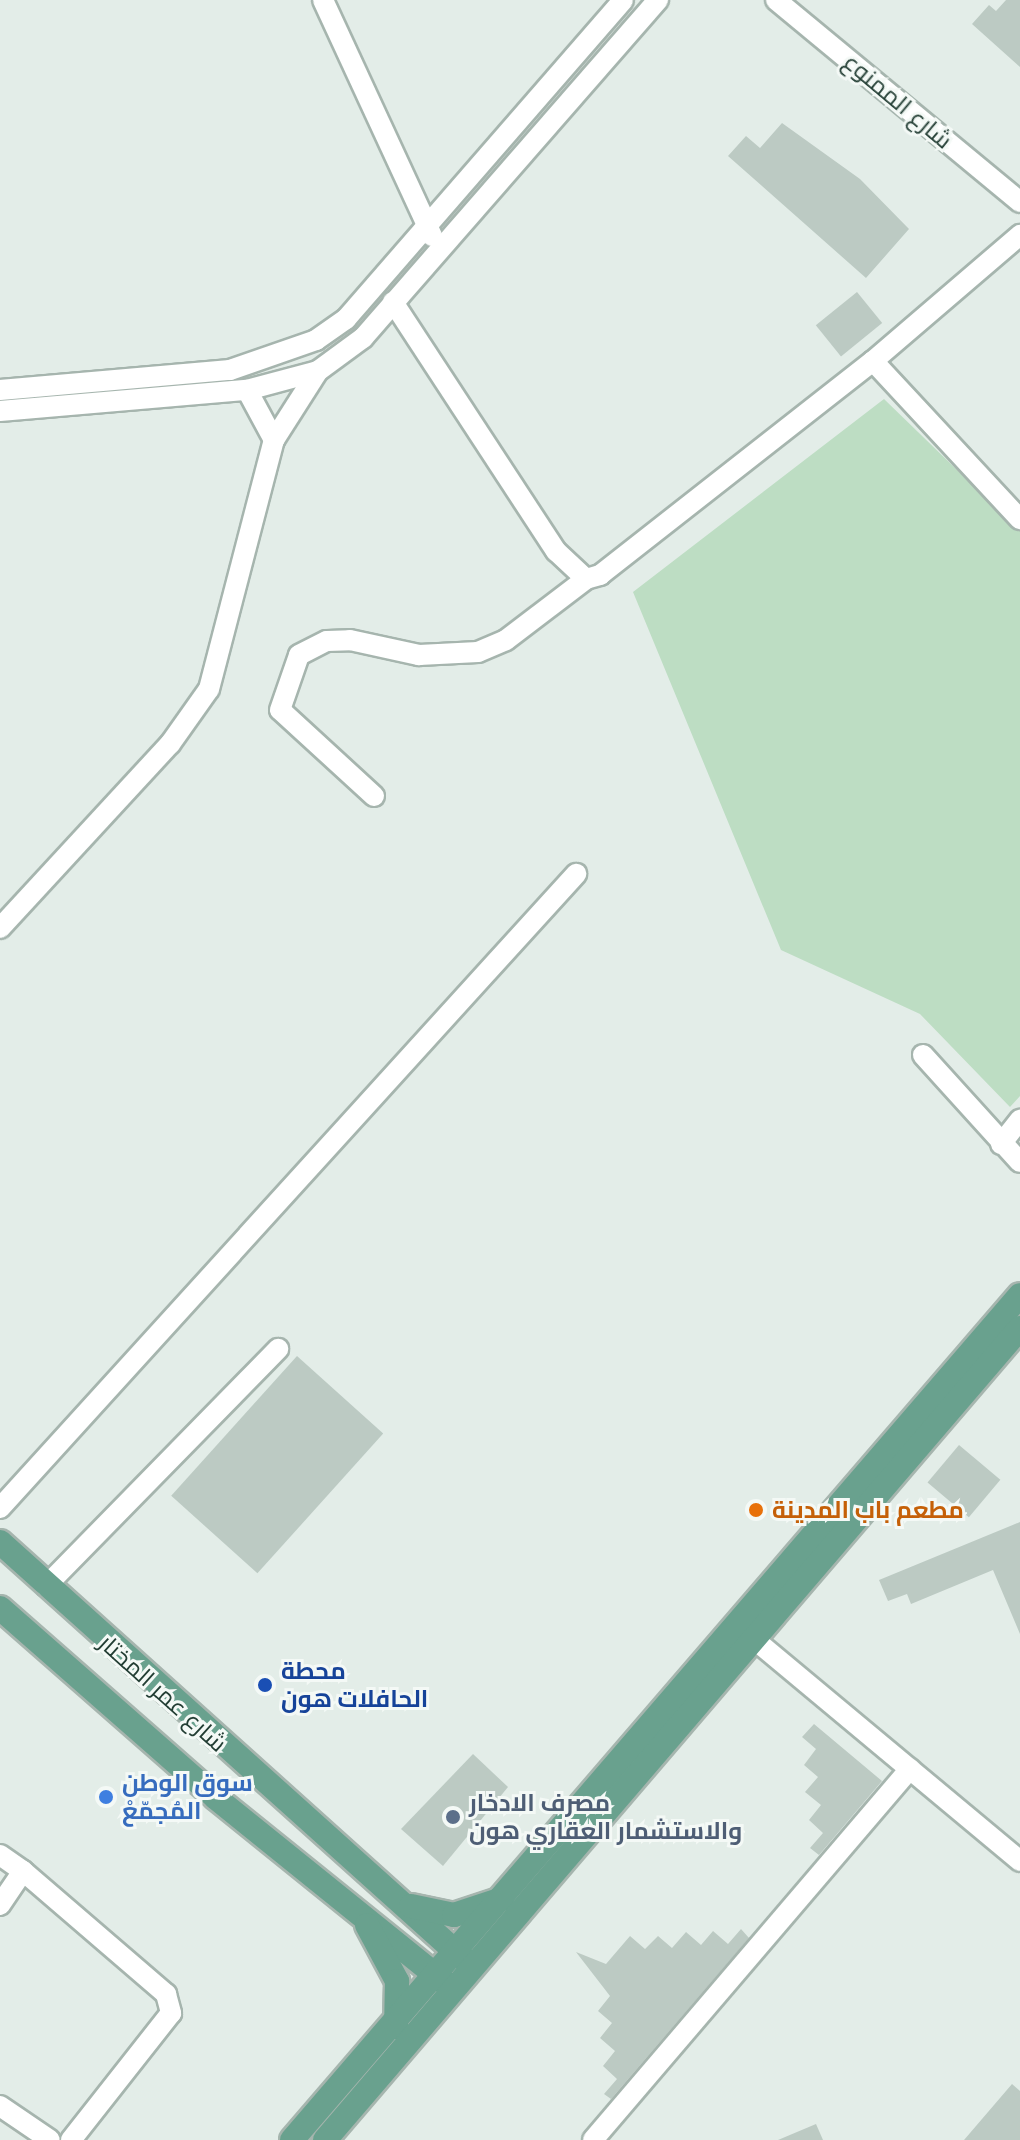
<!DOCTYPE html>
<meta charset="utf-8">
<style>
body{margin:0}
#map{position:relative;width:1020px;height:2140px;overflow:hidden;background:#e3ede8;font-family:Inter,Cairo,sans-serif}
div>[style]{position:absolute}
.green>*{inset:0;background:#bdddc3}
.building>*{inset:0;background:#bccac3;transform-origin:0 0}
.roads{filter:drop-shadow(2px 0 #a6b5ae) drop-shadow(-2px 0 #a6b5ae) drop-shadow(0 2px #a6b5ae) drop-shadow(0 -2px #a6b5ae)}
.minor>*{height:20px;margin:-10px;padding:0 10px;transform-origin:10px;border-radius:10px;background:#fff}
.major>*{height:24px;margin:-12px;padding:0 12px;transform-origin:12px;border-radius:12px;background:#69a18e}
.dots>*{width:22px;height:22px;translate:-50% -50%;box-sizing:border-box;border:4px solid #f4f9f6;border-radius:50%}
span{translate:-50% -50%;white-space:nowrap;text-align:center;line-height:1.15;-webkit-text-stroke:6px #f4f9f6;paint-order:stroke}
.street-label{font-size:24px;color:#233e34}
.food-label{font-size:24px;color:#c56008;font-weight:700}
.left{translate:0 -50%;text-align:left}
.transit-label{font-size:24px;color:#164399;font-weight:700}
.shop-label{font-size:24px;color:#366cbe;font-weight:700}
.service-label{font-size:24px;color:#4e5e75;font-weight:700}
</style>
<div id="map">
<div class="green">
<i style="clip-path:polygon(884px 399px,1020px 531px,1020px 1096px,1010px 1107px,920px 1014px,781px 950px,633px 592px)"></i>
</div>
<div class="building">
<i style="clip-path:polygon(1006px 0,1020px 0,1020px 67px,972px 24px,989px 5px,996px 11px)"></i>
<i style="clip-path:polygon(782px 123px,860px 179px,909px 229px,866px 278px,728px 156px,746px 136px,760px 148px)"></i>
<i style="left:857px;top:292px;width:40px;height:53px;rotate:51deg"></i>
<i style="left:297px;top:1356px;width:116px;height:188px;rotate:42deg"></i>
<i style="left:959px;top:1445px;width:54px;height:49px;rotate:40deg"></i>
<i style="clip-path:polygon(1020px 1522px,1020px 1634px,993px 1570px,911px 1604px,907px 1594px,888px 1601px,879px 1580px)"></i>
<i style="clip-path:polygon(814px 1724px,882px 1781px,819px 1855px,810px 1848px,823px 1833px,809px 1820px,821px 1805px,805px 1792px,818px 1777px,804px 1765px,816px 1749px,802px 1737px)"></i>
<i style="clip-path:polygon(473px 1754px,508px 1787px,443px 1866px,401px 1829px)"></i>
<i style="clip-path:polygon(741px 1929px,749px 1938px,611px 2099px,604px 2094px,617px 2079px,603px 2066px,615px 2051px,600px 2038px,612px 2023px,598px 2011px,610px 1996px,576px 1952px,606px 1964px,630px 1936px,645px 1949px,658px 1936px,672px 1948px,686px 1932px,701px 1945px,713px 1931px,728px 1944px)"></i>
<i style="clip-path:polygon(1012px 2084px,1020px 2091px,1020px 2140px,964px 2140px)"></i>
<i style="clip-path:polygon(816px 2124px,823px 2140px,778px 2140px)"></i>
</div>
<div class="roads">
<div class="minor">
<i style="left:323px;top:0;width:260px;rotate:65.2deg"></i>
<i style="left:776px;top:0;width:317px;rotate:39.6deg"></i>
<i style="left:393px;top:302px;width:298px;rotate:56.8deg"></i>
<i style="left:556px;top:551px;width:41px;rotate:43deg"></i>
<i style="left:586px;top:579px;width:15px;rotate:-16deg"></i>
<i style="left:600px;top:575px;width:347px;rotate:-38.1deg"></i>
<i style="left:873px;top:361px;width:194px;rotate:-40.6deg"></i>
<i style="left:873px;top:361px;width:216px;rotate:47.1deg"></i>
<i style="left:0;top:390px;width:231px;rotate:-5deg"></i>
<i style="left:230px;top:370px;width:91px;rotate:-19.2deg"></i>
<i style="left:316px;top:340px;width:37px;rotate:-35deg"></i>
<i style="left:346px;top:319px;width:422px;rotate:-49deg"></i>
<i style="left:247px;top:390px;width:57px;rotate:61.6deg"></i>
<i style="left:0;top:411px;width:248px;rotate:-4.9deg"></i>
<i style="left:247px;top:390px;width:73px;rotate:-15deg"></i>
<i style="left:318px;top:371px;width:56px;rotate:-36.3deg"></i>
<i style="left:363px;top:338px;width:449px;rotate:-48.9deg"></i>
<i style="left:374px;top:796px;width:127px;rotate:-137.5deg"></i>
<i style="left:280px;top:710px;width:58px;rotate:-70.9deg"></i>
<i style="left:299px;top:655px;width:31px;rotate:-27deg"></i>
<i style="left:327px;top:641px;width:23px;rotate:-2deg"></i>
<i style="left:350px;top:640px;width:71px;rotate:12.3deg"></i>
<i style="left:419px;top:655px;width:59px;rotate:-2.9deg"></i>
<i style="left:478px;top:652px;width:30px;rotate:-23deg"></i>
<i style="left:506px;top:640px;width:101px;rotate:-37.3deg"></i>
<i style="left:0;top:928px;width:251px;rotate:-47.3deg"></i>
<i style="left:170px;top:744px;width:67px;rotate:-54.7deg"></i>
<i style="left:209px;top:689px;width:257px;rotate:-75.4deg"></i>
<i style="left:274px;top:440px;width:82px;rotate:-57.5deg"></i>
<i style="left:923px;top:1055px;width:144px;rotate:47.8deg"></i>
<i style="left:1001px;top:1144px;width:31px;rotate:-52deg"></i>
<i style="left:0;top:1508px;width:857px;rotate:-47.74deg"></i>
<i style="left:46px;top:1586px;width:332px;rotate:-45.6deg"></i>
<i style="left:743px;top:1630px;width:361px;rotate:39.8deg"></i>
<i style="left:0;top:1855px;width:28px;rotate:35deg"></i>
<i style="left:23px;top:1871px;width:41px;rotate:124.1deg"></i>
<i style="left:23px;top:1871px;width:189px;rotate:40.7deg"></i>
<i style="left:166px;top:1994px;width:20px;rotate:75deg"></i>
<i style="left:171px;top:2013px;width:162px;rotate:128.2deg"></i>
<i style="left:0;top:2106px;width:60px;rotate:34.2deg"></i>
<i style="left:593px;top:2140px;width:488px;rotate:-49.5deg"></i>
</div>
<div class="major">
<i style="left:0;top:1542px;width:627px;rotate:41.96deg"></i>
<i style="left:0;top:1608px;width:288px;rotate:41.3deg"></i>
<i style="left:216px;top:1798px;width:298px;rotate:38.9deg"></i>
<i style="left:411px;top:1906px;width:44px;rotate:11.8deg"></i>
<i style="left:454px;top:1915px;width:51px;rotate:-18.4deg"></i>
<i style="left:367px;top:1925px;width:64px;rotate:61.8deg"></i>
<i style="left:397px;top:1981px;width:46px;rotate:91.2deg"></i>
<i style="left:292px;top:2140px;width:1115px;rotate:-49.25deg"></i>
<i style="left:325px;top:2140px;width:1069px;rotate:-49.44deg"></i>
</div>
</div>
<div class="dots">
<i style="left:756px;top:1510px;background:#e8710a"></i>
<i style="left:265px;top:1685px;background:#1a4fb4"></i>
<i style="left:106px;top:1797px;background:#3f7fe0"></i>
<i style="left:453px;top:1817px;background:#5c6f8a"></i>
</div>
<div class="street-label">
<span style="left:898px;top:101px;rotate:40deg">شارع الممنوع</span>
<span style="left:163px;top:1693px;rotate:42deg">شارع عمر المختار</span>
</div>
<div class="food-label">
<span class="left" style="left:772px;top:1510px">مطعم باب المدينة</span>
</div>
<div class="transit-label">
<span class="left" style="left:281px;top:1685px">محطة<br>الحافلات هون</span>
</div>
<div class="shop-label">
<span class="left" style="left:122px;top:1797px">سوق الوطن<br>المُجمّعْ</span>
</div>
<div class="service-label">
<span class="left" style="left:469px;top:1817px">مصرف الادخار<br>والاستشمار العقاري هون</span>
</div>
</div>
